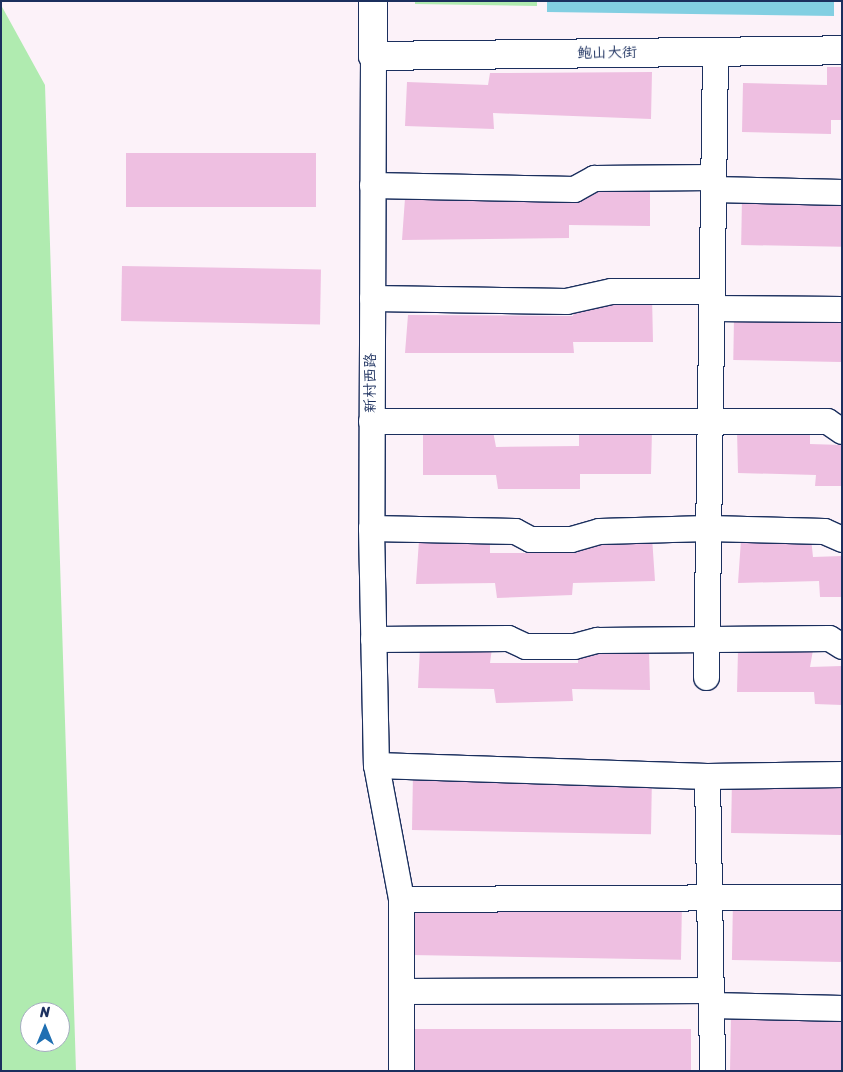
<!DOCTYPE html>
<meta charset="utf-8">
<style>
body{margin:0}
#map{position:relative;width:843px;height:1072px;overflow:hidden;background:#fcf2f9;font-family:Sriracha,"LXGW WenKai TC",sans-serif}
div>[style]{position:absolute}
.green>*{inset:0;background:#b0ebb0}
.water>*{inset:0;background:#82cfe2}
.building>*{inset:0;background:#eebfe1;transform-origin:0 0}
.roads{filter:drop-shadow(1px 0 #1b2f5e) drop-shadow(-1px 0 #1b2f5e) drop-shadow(0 1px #1b2f5e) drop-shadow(0 -1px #1b2f5e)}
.minor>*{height:25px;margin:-12.5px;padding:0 12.5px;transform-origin:12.5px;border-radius:12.5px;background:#fff}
.tertiary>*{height:28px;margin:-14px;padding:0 14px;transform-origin:14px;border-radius:14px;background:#fff}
span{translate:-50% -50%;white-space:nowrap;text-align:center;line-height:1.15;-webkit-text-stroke:4px #fff;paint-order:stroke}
.street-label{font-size:15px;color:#1b2f5e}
.frame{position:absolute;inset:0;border:2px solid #1b2f5e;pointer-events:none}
.north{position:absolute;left:20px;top:1002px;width:50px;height:50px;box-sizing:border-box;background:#fff;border:1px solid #a4acbf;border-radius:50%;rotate:0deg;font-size:14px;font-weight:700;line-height:20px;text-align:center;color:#1b2f5e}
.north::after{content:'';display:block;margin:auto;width:18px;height:22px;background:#1f6fb2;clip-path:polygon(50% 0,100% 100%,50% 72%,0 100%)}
</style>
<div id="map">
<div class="green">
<i style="clip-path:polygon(415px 1px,537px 1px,537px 6px,415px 4px)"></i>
<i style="clip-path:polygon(evenodd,1px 5px,45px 85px,76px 1071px,1px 1071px,1px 5px,30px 1012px,60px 1012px,60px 1042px,30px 1042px,30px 1012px)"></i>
</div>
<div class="water">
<i style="clip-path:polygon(547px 1px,834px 1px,834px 16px,547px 12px)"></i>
</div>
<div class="building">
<i style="clip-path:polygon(827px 67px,842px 67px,842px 120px,831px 120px,831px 134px,742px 132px,743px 83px,827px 85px)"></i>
<i style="clip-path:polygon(652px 72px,651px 119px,493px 113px,494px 129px,405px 126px,407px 82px,488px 85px,490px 73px)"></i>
<i style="left:316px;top:153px;width:54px;height:190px;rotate:90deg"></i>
<i style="clip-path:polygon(567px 184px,650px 187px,650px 226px,569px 225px,569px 238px,402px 240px,405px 198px)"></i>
<i style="left:742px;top:197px;width:100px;height:48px;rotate:1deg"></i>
<i style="left:122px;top:266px;width:199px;height:55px;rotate:1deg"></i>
<i style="clip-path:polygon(652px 296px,653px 342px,573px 342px,574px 353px,405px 353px,408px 315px,573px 316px,574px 298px)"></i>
<i style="left:734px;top:318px;width:108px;height:42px;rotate:1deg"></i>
<i style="clip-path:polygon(810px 429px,810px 444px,842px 445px,842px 486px,815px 486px,816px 475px,738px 473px,737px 430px)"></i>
<i style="clip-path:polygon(423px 430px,493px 431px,496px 447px,579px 446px,579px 431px,652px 430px,651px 474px,580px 474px,580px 489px,498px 489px,496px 475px,423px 475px)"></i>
<i style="clip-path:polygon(490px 536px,490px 553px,577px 553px,580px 537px,652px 537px,655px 581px,573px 583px,572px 595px,497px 598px,495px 583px,416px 584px,419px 540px)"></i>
<i style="clip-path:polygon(811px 538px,813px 557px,842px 556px,842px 597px,820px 597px,819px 581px,738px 583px,741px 540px)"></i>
<i style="clip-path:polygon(420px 647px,492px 648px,490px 663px,578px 663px,579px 649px,649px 650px,650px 690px,572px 689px,573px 701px,496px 703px,494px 689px,418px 688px)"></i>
<i style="clip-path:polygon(738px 650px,813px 650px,810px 667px,842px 666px,842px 705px,815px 704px,814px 692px,737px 692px)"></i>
<i style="left:413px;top:773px;width:239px;height:57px;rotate:1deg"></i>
<i style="left:732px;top:778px;width:110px;height:55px;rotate:1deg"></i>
<i style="left:412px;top:899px;width:270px;height:56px;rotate:1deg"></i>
<i style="left:733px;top:899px;width:109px;height:61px;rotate:1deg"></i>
<i style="left:731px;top:1015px;width:111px;height:56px;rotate:1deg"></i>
<i style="left:405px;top:1029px;width:286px;height:42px"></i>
</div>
<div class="roads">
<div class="minor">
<i style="left:373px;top:56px;width:472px;rotate:90.2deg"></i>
<i style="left:371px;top:528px;width:237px;rotate:88.8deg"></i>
<i style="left:376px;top:765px;width:136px;rotate:79.4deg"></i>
<i style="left:401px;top:899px;width:172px;rotate:90deg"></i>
<i style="left:372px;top:185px;width:202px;rotate:1.1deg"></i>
<i style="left:574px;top:189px;width:23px;rotate:-29deg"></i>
<i style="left:594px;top:178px;width:119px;rotate:-0.5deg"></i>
<i style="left:713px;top:189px;width:129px;rotate:1.3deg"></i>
<i style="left:372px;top:298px;width:194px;rotate:0.9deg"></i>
<i style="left:566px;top:301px;width:46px;rotate:-12.5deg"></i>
<i style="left:611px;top:291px;width:100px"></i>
<i style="left:711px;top:308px;width:131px;rotate:0.4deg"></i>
<i style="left:371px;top:421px;width:456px"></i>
<i style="left:827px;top:421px;width:18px;rotate:34deg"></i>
<i style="left:371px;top:528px;width:144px;rotate:1.2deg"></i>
<i style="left:515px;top:531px;width:17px;rotate:28deg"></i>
<i style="left:530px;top:539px;width:41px"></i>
<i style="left:571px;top:539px;width:29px;rotate:-16deg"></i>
<i style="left:599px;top:531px;width:109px;rotate:-1.6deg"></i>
<i style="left:708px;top:528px;width:116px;rotate:1.5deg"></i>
<i style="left:824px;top:531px;width:20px;rotate:24deg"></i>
<i style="left:373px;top:639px;width:135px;rotate:-0.4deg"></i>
<i style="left:508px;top:638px;width:19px;rotate:25deg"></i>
<i style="left:525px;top:646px;width:49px"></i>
<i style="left:574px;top:646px;width:24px;rotate:-15deg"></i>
<i style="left:597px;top:640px;width:232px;rotate:-0.5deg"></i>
<i style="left:829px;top:638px;width:15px;rotate:32deg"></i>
<i style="left:706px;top:677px;width:625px;rotate:-89.17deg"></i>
<i style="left:376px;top:765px;width:331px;rotate:1.9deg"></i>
<i style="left:707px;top:776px;width:135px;rotate:-0.8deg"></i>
<i style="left:707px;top:776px;width:295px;rotate:89deg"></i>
<i style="left:401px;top:899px;width:441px;rotate:-0.3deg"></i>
<i style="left:401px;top:991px;width:310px;rotate:-0.2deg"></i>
<i style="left:711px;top:1005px;width:131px;rotate:1.3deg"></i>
</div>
<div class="tertiary">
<i style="left:373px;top:1px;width:55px;rotate:90deg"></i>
<i style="left:373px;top:56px;width:469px;rotate:-0.7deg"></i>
</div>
</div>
<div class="street-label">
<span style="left:607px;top:53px;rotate:-1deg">鲍山大街</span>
<span style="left:371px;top:383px;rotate:-90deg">新村西路</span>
</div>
<div class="frame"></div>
<div class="north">N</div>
</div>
